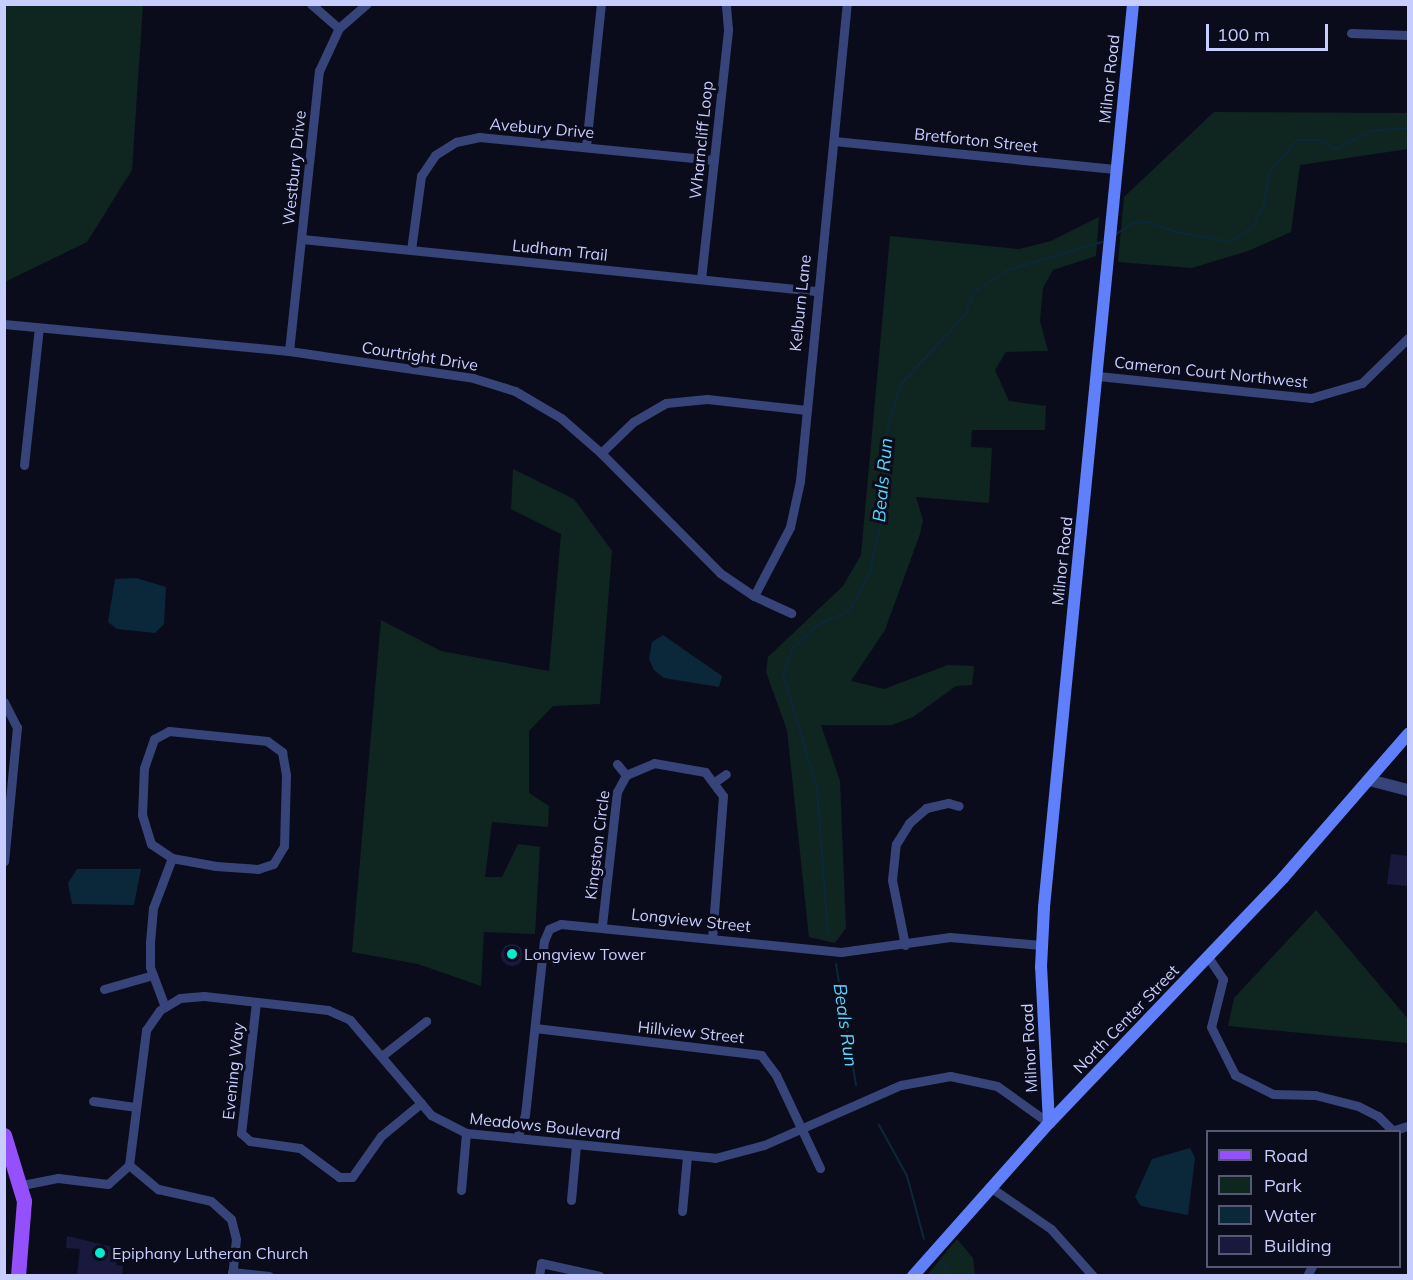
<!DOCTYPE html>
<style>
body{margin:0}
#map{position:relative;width:1413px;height:1280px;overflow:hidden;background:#0b0c1b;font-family:Mulish,sans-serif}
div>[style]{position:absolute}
.green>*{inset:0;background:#0f251f}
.water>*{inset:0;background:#0b283a}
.stream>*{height:2px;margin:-1px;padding:0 1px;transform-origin:1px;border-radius:1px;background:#0b283a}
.building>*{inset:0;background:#18193c}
.round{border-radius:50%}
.minor>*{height:9px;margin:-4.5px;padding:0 4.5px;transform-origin:4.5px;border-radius:4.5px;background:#374479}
.tertiary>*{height:12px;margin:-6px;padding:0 6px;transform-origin:6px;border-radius:6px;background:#374479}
.secondary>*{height:12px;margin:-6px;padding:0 6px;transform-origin:6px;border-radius:6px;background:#6080fb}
.primary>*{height:15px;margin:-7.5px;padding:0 7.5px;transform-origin:7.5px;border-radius:7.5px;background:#9451fb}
.dots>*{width:16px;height:16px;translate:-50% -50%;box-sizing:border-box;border:3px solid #0b0c1b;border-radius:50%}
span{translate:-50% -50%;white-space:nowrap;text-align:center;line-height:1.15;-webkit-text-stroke:6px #0b0c1b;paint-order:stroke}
.street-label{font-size:16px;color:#c7cdfe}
.poi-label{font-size:16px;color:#c7cdfe}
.left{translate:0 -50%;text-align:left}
.water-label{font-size:18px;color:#57d5fb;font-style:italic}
.frame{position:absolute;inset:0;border:6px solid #c7cdfe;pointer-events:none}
.legend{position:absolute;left:1206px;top:1130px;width:195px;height:138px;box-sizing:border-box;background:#0b0c1b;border:2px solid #565976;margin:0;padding:8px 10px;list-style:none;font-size:18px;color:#c7cdfe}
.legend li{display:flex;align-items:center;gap:12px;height:30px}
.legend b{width:30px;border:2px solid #565976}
.scale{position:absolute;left:1206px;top:24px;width:122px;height:27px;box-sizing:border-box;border:3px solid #c7cdfe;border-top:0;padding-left:8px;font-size:18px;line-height:21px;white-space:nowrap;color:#c7cdfe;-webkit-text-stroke:4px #0b0c1b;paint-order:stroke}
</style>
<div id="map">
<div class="green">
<i style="clip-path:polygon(4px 5px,143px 5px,132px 170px,87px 242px,5px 282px)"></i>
<i style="clip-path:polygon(1214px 112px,1408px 113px,1408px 149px,1300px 165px,1291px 232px,1248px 251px,1192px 268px,1118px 262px,1124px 197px)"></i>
<i style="clip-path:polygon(1099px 217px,1096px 256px,1053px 270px,1043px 288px,1040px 321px,1048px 351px,1006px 352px,995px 370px,1009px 401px,1046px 406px,1045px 430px,972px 430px,971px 447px,992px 448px,989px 503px,916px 497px,923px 520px,920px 534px,885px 630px,851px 681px,884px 689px,948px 665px,974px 666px,972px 685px,956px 686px,913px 717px,892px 725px,821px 725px,840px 781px,846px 928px,835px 943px,809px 937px,787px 730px,766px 672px,768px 657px,843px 586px,861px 555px,890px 236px,1019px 249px,1051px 241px)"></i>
<i style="clip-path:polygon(513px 469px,574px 499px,612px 551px,600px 704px,553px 706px,529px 731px,529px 793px,549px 806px,548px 827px,492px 822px,485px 877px,502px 877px,518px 844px,540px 847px,535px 934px,484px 932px,481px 986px,418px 964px,352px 952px,381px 620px,441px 651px,549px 671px,561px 534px,511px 509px)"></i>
<i style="clip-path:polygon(1316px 910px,1408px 1019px,1408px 1043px,1228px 1026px,1234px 998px)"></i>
<i style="clip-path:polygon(957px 1239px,973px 1258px,975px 1275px,927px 1275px)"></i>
</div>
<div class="water">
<i style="clip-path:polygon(136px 578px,166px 587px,164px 624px,155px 633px,117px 629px,108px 622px,115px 579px)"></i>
<i style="clip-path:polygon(663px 635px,722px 676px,719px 687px,664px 678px,654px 670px,649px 659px,652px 642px)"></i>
<i style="clip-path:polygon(77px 869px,141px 869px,134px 905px,72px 904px,68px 883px)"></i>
<i style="clip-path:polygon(1190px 1148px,1195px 1158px,1188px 1215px,1141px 1206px,1135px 1197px,1152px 1159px)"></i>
</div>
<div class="stream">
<i style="left:1115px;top:235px;width:22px;rotate:-34deg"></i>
<i style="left:1133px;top:223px;width:16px;rotate:-4deg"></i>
<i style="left:1149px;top:222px;width:25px;rotate:21deg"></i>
<i style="left:1172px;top:231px;width:59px;rotate:10.7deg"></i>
<i style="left:1230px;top:242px;width:27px;rotate:-33deg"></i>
<i style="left:1253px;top:227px;width:25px;rotate:-63deg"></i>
<i style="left:1264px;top:205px;width:32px;rotate:-81deg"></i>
<i style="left:1269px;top:173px;width:43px;rotate:-49.7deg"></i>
<i style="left:1297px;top:140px;width:20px"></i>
<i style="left:1317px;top:140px;width:21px;rotate:25deg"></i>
<i style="left:1336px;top:149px;width:40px;rotate:-26.6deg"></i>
<i style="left:1372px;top:131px;width:36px;rotate:-5deg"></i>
<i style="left:828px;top:934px;width:146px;rotate:-94.3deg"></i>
<i style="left:817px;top:788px;width:119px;rotate:-106.6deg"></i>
<i style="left:783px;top:674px;width:28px;rotate:-69deg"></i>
<i style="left:793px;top:648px;width:34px;rotate:-43deg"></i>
<i style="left:818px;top:625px;width:35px;rotate:-25deg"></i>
<i style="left:850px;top:610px;width:43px;rotate:-62.2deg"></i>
<i style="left:870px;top:572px;width:61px;rotate:-77.8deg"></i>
<i style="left:883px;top:512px;width:44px;rotate:-91.3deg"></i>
<i style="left:882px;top:468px;width:41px;rotate:-81.7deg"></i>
<i style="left:888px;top:427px;width:45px;rotate:-73.2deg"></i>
<i style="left:901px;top:384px;width:94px;rotate:-47.2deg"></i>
<i style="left:965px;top:315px;width:25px;rotate:-69deg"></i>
<i style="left:974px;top:292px;width:40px;rotate:-32.9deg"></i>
<i style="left:1008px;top:270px;width:98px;rotate:-16.6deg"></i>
<i style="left:836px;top:964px;width:123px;rotate:80.6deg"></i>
<i style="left:879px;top:1125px;width:58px;rotate:61.2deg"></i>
<i style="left:907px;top:1176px;width:65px;rotate:74.9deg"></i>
<i style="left:942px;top:1263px;width:15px;rotate:58deg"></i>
</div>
<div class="building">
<i style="clip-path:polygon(1391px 854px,1408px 856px,1408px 886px,1387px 884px)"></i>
<i class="round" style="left:501px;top:944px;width:22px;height:22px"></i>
<i style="clip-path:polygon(67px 1236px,117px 1248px,116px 1265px,123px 1266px,122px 1275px,77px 1275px,80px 1249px,66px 1248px)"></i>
</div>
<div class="minor">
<i style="left:311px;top:4px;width:37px;rotate:41deg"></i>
<i style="left:1351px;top:33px;width:57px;rotate:2deg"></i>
<i style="left:834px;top:141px;width:282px;rotate:5.7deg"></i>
<i style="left:586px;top:146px;width:143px;rotate:-84deg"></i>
<i style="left:302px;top:239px;width:516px;rotate:5.79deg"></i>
<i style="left:411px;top:250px;width:75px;rotate:-82.3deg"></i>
<i style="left:421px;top:176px;width:25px;rotate:-56deg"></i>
<i style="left:435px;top:155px;width:25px;rotate:-32deg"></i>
<i style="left:456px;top:142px;width:24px;rotate:-12deg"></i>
<i style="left:479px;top:137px;width:236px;rotate:5.6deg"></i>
<i style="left:701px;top:279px;width:251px;rotate:-83.8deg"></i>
<i style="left:728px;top:29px;width:25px;rotate:-95deg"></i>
<i style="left:4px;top:324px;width:286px;rotate:5.4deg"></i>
<i style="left:289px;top:351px;width:186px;rotate:8.3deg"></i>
<i style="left:473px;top:378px;width:44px;rotate:17.2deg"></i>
<i style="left:515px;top:391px;width:53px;rotate:30.4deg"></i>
<i style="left:561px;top:418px;width:53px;rotate:41.2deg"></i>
<i style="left:601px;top:453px;width:169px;rotate:45.2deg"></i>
<i style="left:720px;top:573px;width:41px;rotate:34.1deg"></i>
<i style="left:754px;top:596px;width:41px;rotate:24.7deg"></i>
<i style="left:289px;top:351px;width:282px;rotate:-83.9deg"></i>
<i style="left:319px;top:71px;width:47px;rotate:-65.1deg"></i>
<i style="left:339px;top:28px;width:37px;rotate:-41deg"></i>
<i style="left:1098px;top:376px;width:214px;rotate:5.9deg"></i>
<i style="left:1311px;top:398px;width:53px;rotate:-16.4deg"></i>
<i style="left:1362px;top:383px;width:64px;rotate:-44.4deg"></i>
<i style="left:601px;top:453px;width:45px;rotate:-44.1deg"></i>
<i style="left:633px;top:422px;width:38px;rotate:-30deg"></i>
<i style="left:666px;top:403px;width:41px;rotate:-5.6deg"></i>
<i style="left:707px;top:399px;width:100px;rotate:6.3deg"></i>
<i style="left:24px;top:465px;width:138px;rotate:-83.8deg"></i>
<i style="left:754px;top:596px;width:78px;rotate:-62.4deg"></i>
<i style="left:790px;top:527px;width:47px;rotate:-77.7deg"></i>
<i style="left:800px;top:481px;width:479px;rotate:-84.4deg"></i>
<i style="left:4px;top:702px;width:28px;rotate:63deg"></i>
<i style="left:17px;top:727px;width:135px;rotate:95.5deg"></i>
<i style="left:169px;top:731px;width:99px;rotate:5.8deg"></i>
<i style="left:267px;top:741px;width:19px;rotate:36deg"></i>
<i style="left:282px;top:752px;width:23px;rotate:80deg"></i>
<i style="left:286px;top:775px;width:71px;rotate:91.6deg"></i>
<i style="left:284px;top:846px;width:21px;rotate:121deg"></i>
<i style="left:273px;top:864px;width:16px;rotate:162deg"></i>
<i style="left:258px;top:869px;width:42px;rotate:-175.9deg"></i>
<i style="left:216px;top:866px;width:45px;rotate:-169.7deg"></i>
<i style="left:172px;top:858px;width:25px;rotate:-146deg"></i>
<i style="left:151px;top:844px;width:30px;rotate:-107deg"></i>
<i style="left:142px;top:815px;width:47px;rotate:-87.6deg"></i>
<i style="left:144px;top:768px;width:31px;rotate:-71deg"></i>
<i style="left:154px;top:739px;width:17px;rotate:-28deg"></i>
<i style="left:617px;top:764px;width:14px;rotate:51deg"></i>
<i style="left:716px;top:781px;width:12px;rotate:-35deg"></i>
<i style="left:602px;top:925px;width:134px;rotate:-83.6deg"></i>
<i style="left:617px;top:792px;width:19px;rotate:-62deg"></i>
<i style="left:626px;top:775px;width:30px;rotate:-23deg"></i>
<i style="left:654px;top:763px;width:52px;rotate:10deg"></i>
<i style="left:705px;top:772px;width:30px;rotate:53deg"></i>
<i style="left:723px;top:796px;width:142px;rotate:94.4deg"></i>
<i style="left:905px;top:945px;width:66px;rotate:-101.3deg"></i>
<i style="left:892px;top:880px;width:36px;rotate:-84deg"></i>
<i style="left:896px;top:844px;width:25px;rotate:-58deg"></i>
<i style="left:909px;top:823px;width:23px;rotate:-41deg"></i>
<i style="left:926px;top:808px;width:23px;rotate:-13deg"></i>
<i style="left:948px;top:803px;width:11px;rotate:15deg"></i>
<i style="left:1208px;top:957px;width:27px;rotate:56deg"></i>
<i style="left:1223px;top:979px;width:49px;rotate:104deg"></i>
<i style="left:1211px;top:1027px;width:54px;rotate:63.4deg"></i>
<i style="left:1235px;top:1075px;width:42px;rotate:26.6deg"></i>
<i style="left:1273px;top:1094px;width:42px;rotate:1.4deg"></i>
<i style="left:1315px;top:1095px;width:44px;rotate:14.3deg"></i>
<i style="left:1358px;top:1106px;width:22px;rotate:27deg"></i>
<i style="left:1378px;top:1116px;width:18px;rotate:45deg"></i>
<i style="left:104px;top:989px;width:51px;rotate:-15.9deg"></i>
<i style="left:256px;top:1002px;width:132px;rotate:96.5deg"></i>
<i style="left:241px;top:1133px;width:12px;rotate:42deg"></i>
<i style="left:250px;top:1141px;width:50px;rotate:8deg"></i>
<i style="left:300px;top:1148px;width:49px;rotate:36.6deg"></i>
<i style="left:339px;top:1177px;width:13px"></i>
<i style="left:352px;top:1177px;width:50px;rotate:-54.7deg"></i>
<i style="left:381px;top:1136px;width:52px;rotate:-39.5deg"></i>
<i style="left:165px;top:1007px;width:43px;rotate:-110.6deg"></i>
<i style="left:150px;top:967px;width:25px;rotate:-90deg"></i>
<i style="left:150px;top:942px;width:34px;rotate:-85deg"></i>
<i style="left:153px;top:908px;width:53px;rotate:-69.2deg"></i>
<i style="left:535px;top:1028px;width:228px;rotate:6.8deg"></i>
<i style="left:761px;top:1055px;width:25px;rotate:53deg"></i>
<i style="left:776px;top:1075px;width:103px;rotate:64.7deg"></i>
<i style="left:383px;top:1055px;width:55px;rotate:-38.3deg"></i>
<i style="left:93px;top:1101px;width:42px;rotate:8.1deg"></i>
<i style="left:1388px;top:1132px;width:21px;rotate:-17deg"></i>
<i style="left:517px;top:1138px;width:24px;rotate:-71deg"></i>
<i style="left:525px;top:1115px;width:175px;rotate:-83.8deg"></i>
<i style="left:544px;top:941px;width:13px;rotate:-67deg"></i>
<i style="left:549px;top:929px;width:13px;rotate:-23deg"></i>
<i style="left:561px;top:924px;width:281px;rotate:5.7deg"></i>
<i style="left:841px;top:952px;width:110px;rotate:-7.8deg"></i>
<i style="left:950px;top:937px;width:91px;rotate:5deg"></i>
<i style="left:129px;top:1165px;width:38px;rotate:40deg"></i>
<i style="left:158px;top:1189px;width:54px;rotate:12.8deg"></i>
<i style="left:211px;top:1201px;width:27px;rotate:42deg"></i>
<i style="left:231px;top:1219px;width:21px;rotate:76deg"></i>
<i style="left:236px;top:1239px;width:37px;rotate:96deg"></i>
<i style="left:22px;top:1185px;width:37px;rotate:-11deg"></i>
<i style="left:58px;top:1178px;width:50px;rotate:6.8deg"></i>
<i style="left:108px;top:1184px;width:28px;rotate:-42deg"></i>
<i style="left:129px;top:1165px;width:136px;rotate:-82.8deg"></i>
<i style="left:146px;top:1030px;width:24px;rotate:-55deg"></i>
<i style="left:160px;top:1010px;width:23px;rotate:-31deg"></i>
<i style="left:180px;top:998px;width:24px;rotate:-5deg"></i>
<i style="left:204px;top:996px;width:125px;rotate:6.4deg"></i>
<i style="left:328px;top:1010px;width:24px;rotate:24deg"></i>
<i style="left:350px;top:1020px;width:125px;rotate:49.5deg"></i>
<i style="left:431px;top:1115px;width:39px;rotate:27deg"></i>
<i style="left:466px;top:1133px;width:250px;rotate:5.7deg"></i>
<i style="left:715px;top:1158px;width:51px;rotate:-14.9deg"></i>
<i style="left:764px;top:1145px;width:150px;rotate:-23.7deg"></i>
<i style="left:901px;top:1085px;width:50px;rotate:-10.4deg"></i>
<i style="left:950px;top:1076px;width:48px;rotate:12deg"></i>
<i style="left:997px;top:1086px;width:64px;rotate:35.4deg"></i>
<i style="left:990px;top:1187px;width:74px;rotate:34.5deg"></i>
<i style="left:1051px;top:1229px;width:63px;rotate:48.2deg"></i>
<i style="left:461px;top:1190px;width:57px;rotate:-85deg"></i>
<i style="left:571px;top:1200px;width:55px;rotate:-84.8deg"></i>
<i style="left:682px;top:1211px;width:55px;rotate:-84.8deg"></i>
<i style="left:232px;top:1272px;width:37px;rotate:6deg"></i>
<i style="left:539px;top:1276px;width:13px;rotate:-81deg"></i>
<i style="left:541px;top:1263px;width:60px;rotate:12.4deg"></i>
<i style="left:1307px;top:1276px;width:11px;rotate:-63deg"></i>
</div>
<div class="tertiary">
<i style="left:1369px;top:780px;width:40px;rotate:14.4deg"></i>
</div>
<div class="secondary">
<i style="left:1049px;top:1123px;width:156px;rotate:-92.9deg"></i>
<i style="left:1041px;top:967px;width:60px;rotate:-87.1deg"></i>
<i style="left:1044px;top:907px;width:907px;rotate:-84.37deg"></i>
<i style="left:913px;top:1276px;width:205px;rotate:-48.4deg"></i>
<i style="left:1049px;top:1123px;width:339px;rotate:-46.3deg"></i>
<i style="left:1283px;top:878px;width:191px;rotate:-49deg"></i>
</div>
<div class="primary">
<i style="left:4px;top:1135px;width:69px;rotate:73.1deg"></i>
<i style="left:24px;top:1201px;width:75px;rotate:94.6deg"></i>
</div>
<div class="dots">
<i style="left:512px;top:954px;background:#06ebcd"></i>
<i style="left:100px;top:1253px;background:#06ebcd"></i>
</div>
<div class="street-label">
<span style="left:1109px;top:79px;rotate:-84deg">Milnor Road</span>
<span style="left:542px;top:128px;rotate:5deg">Avebury Drive</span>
<span style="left:701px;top:140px;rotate:-84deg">Wharncliff Loop</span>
<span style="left:976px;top:140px;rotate:6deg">Bretforton Street</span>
<span style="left:294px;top:168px;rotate:-84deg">Westbury Drive</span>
<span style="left:560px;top:250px;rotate:6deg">Ludham Trail</span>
<span style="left:800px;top:303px;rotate:-84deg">Kelburn Lane</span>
<span style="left:420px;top:356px;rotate:9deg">Courtright Drive</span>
<span style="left:1211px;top:372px;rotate:6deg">Cameron Court Northwest</span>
<span style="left:1062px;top:561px;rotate:-84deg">Milnor Road</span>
<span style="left:597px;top:845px;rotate:-83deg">Kingston Circle</span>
<span style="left:691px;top:920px;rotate:6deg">Longview Street</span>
<span style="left:1126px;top:1019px;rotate:-46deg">North Center Street</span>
<span style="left:691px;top:1032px;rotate:6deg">Hillview Street</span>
<span style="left:1029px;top:1048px;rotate:-93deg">Milnor Road</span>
<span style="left:233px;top:1071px;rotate:-84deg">Evening Way</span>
<span style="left:545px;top:1126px;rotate:6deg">Meadows Boulevard</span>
</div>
<div class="poi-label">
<span class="left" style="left:524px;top:954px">Longview Tower</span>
<span class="left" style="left:112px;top:1253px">Epiphany Lutheran Church</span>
</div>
<div class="water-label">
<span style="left:883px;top:480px;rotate:-85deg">Beals Run</span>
<span style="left:845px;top:1025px;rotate:82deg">Beals Run</span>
</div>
<div class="frame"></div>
<ul class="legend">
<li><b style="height:8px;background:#9451fb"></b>Road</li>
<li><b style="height:16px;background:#0f251f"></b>Park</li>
<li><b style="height:16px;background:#0b283a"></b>Water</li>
<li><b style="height:16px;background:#18193c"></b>Building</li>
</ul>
<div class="scale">100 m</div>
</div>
